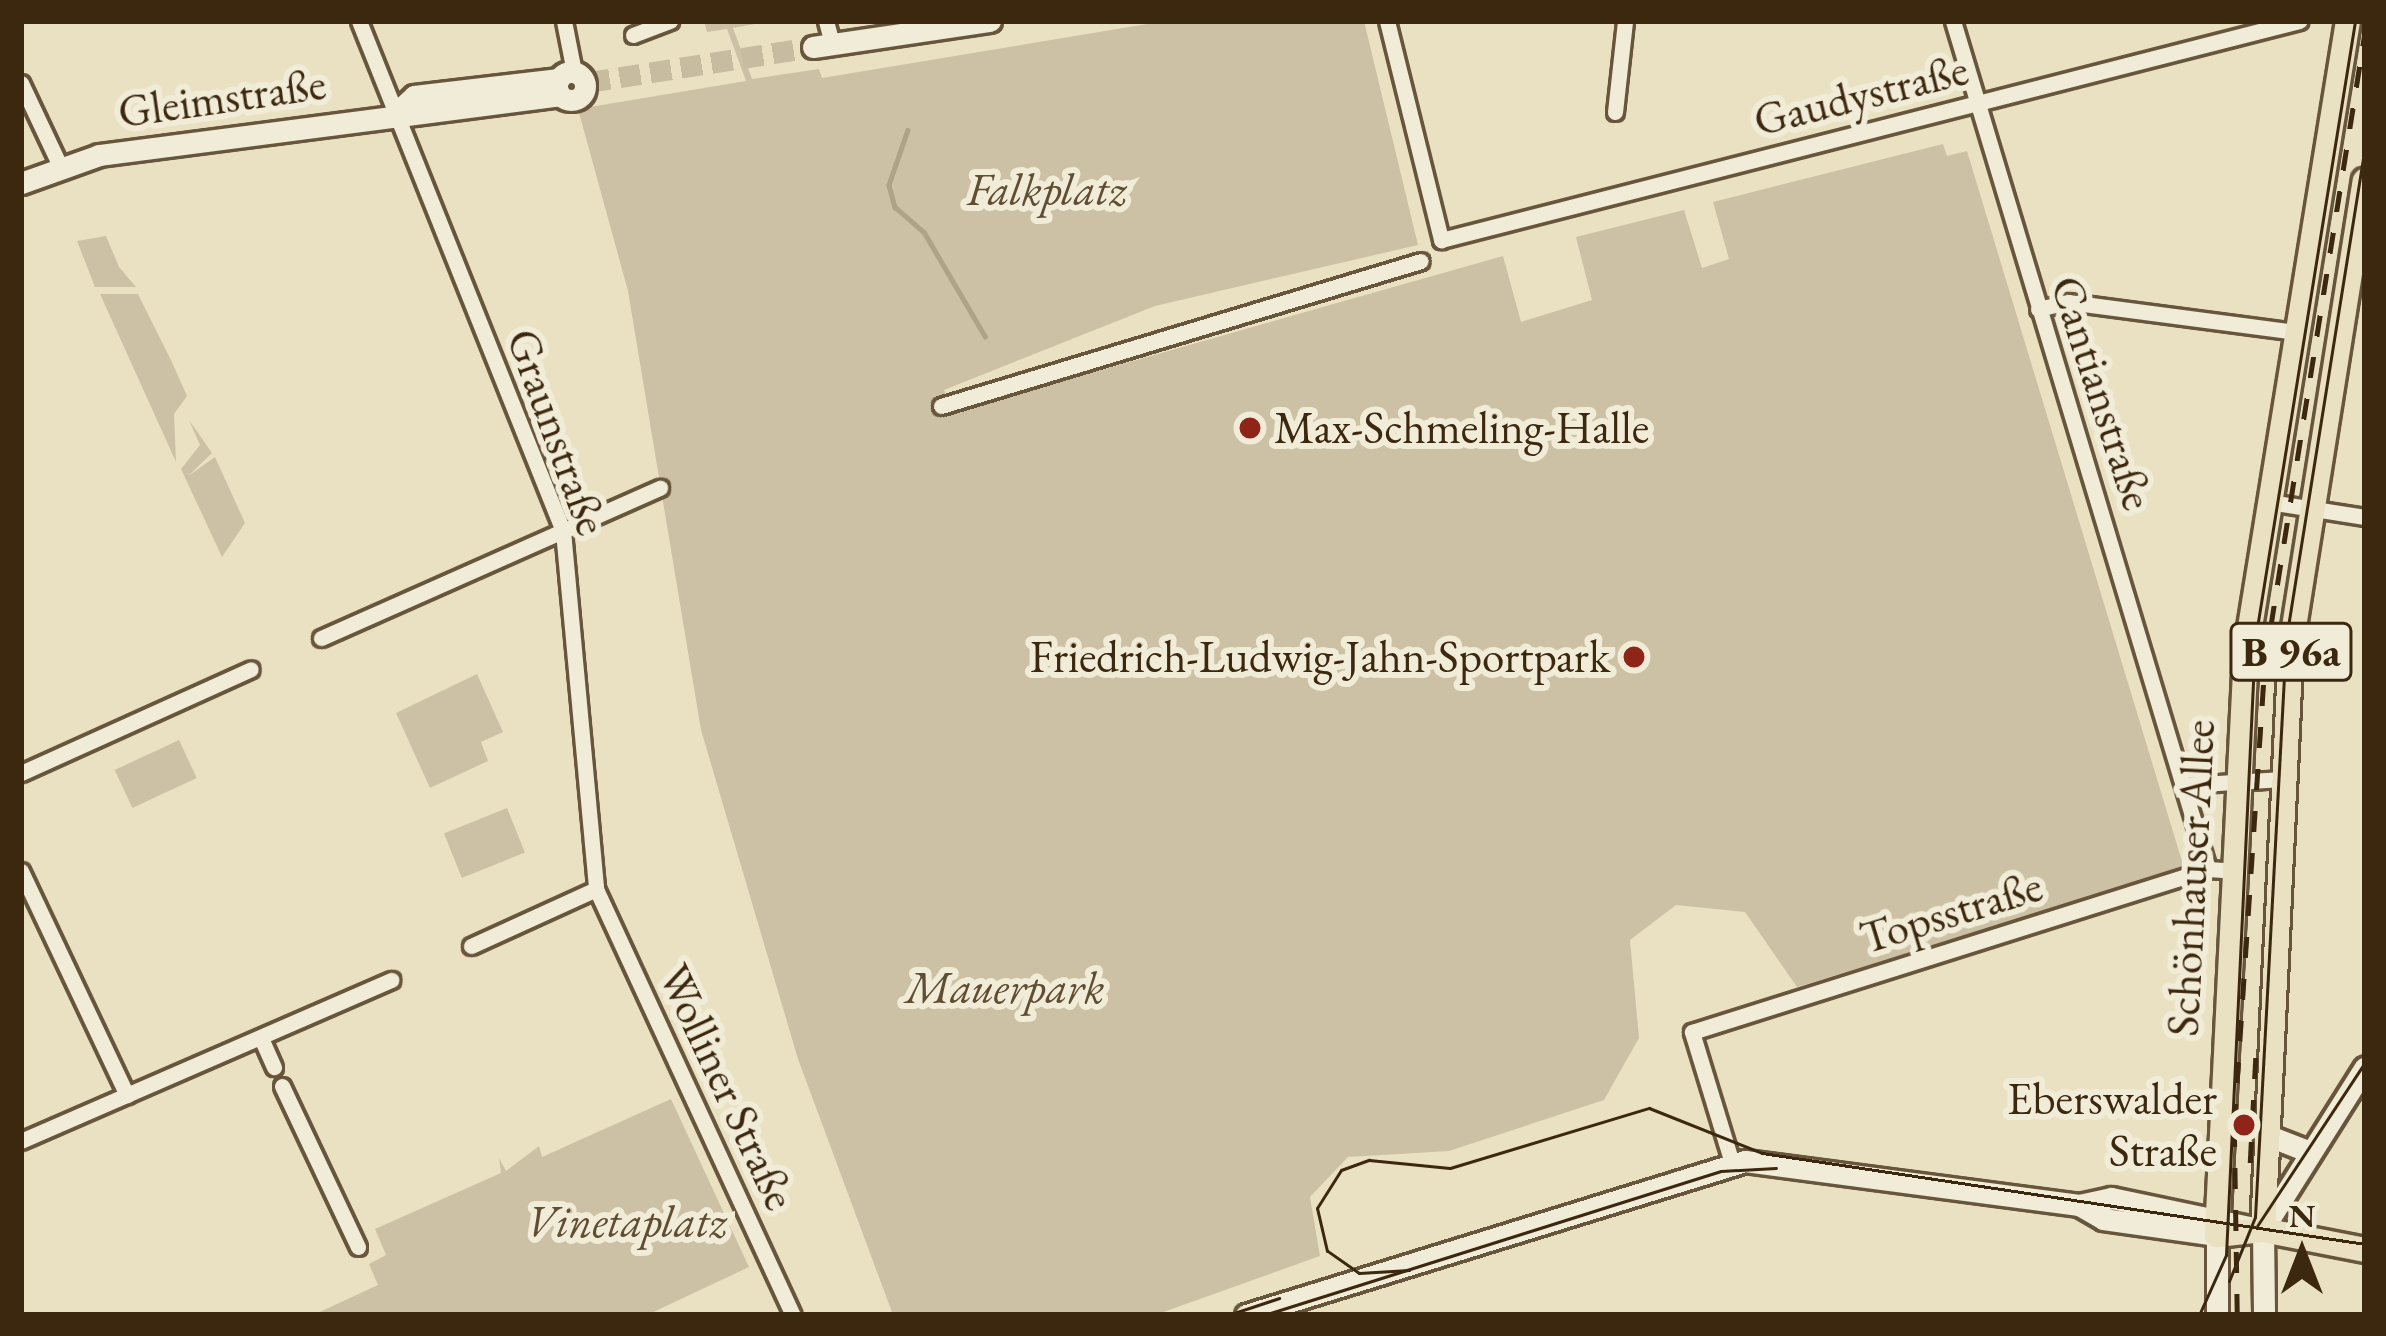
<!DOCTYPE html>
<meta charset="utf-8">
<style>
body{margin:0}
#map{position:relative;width:2386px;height:1336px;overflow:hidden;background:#eae1c3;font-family:"EB Garamond",serif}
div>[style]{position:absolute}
.green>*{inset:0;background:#ccc1a4;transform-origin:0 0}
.stream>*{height:4.5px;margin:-2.25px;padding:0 2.25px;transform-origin:2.25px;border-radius:2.25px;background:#afa286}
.secondary-tunnel>*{height:21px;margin-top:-10.5px;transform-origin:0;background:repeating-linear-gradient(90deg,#c7bc9f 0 21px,transparent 0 31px)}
.roads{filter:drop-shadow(3px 0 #68563c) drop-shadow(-3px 0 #68563c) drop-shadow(0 3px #68563c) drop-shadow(0 -3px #68563c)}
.street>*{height:15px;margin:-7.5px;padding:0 7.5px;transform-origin:7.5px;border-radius:7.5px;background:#f1ecd8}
.secondary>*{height:21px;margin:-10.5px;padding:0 10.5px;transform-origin:10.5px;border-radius:10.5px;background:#f1ecd8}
.secondary>.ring{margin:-10.5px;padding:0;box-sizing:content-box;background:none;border:21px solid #f1ecd8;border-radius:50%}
.primary>*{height:24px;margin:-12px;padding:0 12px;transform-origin:12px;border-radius:12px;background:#eae1c3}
.tram>*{height:3px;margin:-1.5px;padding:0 1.5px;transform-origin:1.5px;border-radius:1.5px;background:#3c270f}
.rail>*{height:4.5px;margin-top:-2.25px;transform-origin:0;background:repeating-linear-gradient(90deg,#3c270f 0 21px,transparent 0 42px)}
.dots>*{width:33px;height:33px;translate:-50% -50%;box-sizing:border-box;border:6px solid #f1ecd8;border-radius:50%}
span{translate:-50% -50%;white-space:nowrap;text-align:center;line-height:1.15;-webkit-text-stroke:12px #f1ecd8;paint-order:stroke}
.shield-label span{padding:3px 9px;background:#f1ecd8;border:3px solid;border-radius:9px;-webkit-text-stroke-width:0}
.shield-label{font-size:42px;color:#3c270f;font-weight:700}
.street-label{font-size:45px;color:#3c270f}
.park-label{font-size:45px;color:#604e34;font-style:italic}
.poi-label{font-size:45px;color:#3c270f}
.left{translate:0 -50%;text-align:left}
.right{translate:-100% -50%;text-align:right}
.frame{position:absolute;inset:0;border:24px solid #3c270f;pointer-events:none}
.north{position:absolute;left:2242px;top:1192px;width:120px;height:120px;-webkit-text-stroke:9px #f1ecd8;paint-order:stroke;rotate:0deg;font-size:33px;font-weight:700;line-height:48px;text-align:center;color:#3c270f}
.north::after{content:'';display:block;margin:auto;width:42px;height:54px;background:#3c270f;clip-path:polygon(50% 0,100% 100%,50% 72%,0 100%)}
</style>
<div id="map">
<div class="green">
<i style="clip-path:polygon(704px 21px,771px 21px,733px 28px,752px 79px,819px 69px,822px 78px,1165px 21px,1364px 21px,1418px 245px,1155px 306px,944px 390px,953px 412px,1503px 256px,1521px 322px,1592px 300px,1576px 237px,1684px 210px,1702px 268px,1729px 259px,1713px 202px,1943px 144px,1947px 156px,1967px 151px,2184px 868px,1797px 987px,1745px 912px,1676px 905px,1630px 940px,1639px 1038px,1604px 1100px,1449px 1151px,1348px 1157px,1310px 1197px,1320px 1256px,1155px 1315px,893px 1315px,798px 1059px,701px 730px,628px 291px,578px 109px,746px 81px,727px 29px,707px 32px)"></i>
<i style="clip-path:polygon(106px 236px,119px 267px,136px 287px,95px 287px,77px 241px)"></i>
<i style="clip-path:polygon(100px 294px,138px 294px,171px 360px,187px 396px,174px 414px,176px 462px)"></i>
<i style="clip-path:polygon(189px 420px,212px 453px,188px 476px,215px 457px,245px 523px,222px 557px,181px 469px,200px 445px)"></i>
<i style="clip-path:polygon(477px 674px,503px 732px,481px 742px,488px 761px,430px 788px,396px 713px)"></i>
<i style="left:179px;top:740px;width:42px;height:71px;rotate:65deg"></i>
<i style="left:507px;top:808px;width:48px;height:68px;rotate:68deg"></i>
<i style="clip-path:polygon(671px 1099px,749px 1267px,647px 1315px,313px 1315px,378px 1285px,369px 1264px,386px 1255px,375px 1229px,501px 1173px,499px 1158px,506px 1171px,539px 1146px,542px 1157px)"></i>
</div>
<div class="stream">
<i style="left:908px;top:130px;width:58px;rotate:109.1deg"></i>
<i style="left:889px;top:185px;width:23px;rotate:75deg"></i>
<i style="left:895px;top:207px;width:38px;rotate:41deg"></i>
<i style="left:924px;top:232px;width:121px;rotate:59.6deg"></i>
</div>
<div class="secondary-tunnel">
<i style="left:589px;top:82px;width:227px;rotate:-8.9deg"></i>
</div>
<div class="roads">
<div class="street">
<i style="left:359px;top:21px;width:549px;rotate:68.2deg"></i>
<i style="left:563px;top:531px;width:360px;rotate:84.7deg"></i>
<i style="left:596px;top:889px;width:469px;rotate:65.2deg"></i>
<i style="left:564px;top:21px;width:52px;rotate:78.9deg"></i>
<i style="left:826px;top:21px;width:24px;rotate:75deg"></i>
<i style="left:1387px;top:21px;width:226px;rotate:76.1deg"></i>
<i style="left:1441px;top:240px;width:886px;rotate:-14.32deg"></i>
<i style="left:1953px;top:21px;width:886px;rotate:73.26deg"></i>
<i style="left:633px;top:35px;width:40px;rotate:-21deg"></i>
<i style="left:21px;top:83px;width:92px;rotate:64.8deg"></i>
<i style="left:1615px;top:112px;width:92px;rotate:-83.7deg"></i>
<i style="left:2038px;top:309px;width:31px;rotate:-13deg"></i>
<i style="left:2068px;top:302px;width:231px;rotate:7.5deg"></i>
<i style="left:941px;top:406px;width:501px;rotate:-16.81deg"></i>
<i style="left:2269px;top:502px;width:97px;rotate:8.9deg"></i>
<i style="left:321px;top:638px;width:371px;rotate:-23.9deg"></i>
<i style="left:21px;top:773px;width:252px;rotate:-24.3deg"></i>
<i style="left:2185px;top:785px;width:98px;rotate:-3.5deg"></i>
<i style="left:21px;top:871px;width:248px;rotate:64.7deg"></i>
<i style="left:471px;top:946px;width:137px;rotate:-24.5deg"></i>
<i style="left:261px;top:1038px;width:32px;rotate:66deg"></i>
<i style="left:282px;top:1086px;width:178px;rotate:64.7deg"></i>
<i style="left:21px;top:1141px;width:404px;rotate:-23.5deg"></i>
<i style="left:1732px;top:1163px;width:137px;rotate:-107deg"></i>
<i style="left:1692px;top:1032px;width:541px;rotate:-17.53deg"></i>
<i style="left:2208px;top:869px;width:26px;rotate:4deg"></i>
</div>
<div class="secondary">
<i style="left:813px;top:47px;width:179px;rotate:-8.4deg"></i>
<i class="ring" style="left:557px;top:72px;width:7px;height:7px"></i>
<i style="left:396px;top:113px;width:25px;rotate:-43deg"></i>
<i style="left:414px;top:96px;width:146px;rotate:-6.7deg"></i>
<i style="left:21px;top:183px;width:83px;rotate:-19.7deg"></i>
<i style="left:99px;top:155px;width:465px;rotate:-7.4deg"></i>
<i style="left:2264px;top:1134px;width:49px;rotate:21.4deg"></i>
<i style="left:2079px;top:1205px;width:28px;rotate:30deg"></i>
<i style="left:2103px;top:1219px;width:115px;rotate:8deg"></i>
<i style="left:2217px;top:1235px;width:80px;rotate:90deg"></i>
<i style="left:2263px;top:1229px;width:191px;rotate:-57.8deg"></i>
<i style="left:2263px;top:1230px;width:85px;rotate:89.3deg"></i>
<i style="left:1246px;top:1315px;width:522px;rotate:-17.15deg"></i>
<i style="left:1745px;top:1161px;width:337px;rotate:7.5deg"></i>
<i style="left:2079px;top:1205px;width:33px;rotate:-12deg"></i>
<i style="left:2111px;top:1198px;width:155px;rotate:11.9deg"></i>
</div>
<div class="primary">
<i style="left:2348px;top:21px;width:639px;rotate:99.18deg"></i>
<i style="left:2246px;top:652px;width:584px;rotate:92.85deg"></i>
<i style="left:2217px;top:1235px;width:46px;rotate:-6.2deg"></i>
<i style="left:2263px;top:1230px;width:104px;rotate:11.1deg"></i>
<i style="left:2263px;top:1230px;width:585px;rotate:-87.26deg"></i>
<i style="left:2291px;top:646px;width:471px;rotate:-81deg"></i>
</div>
</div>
<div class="tram">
<i style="left:2257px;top:1226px;width:196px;rotate:-56.6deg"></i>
<i style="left:1409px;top:1270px;width:50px;rotate:176.6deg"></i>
<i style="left:1359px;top:1273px;width:39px;rotate:-145deg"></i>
<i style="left:1327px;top:1251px;width:44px;rotate:-103.1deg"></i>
<i style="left:1317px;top:1208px;width:45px;rotate:-57.7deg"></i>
<i style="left:1341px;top:1170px;width:30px;rotate:-20deg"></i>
<i style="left:1369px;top:1160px;width:81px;rotate:5.6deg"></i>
<i style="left:1450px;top:1168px;width:208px;rotate:-16.8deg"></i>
<i style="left:1649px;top:1108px;width:122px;rotate:21.7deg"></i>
<i style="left:1762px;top:1153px;width:610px;rotate:8.58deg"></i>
<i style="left:2229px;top:1281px;width:69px;rotate:-67.9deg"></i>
<i style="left:2255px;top:1217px;width:579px;rotate:-86.93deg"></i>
<i style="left:2286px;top:639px;width:497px;rotate:-80.9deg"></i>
<i style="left:1228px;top:1315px;width:54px;rotate:-18.4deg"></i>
<i style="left:1264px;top:1315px;width:479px;rotate:-17.5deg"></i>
<i style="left:1721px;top:1171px;width:55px;rotate:-3.1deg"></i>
<i style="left:2199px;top:1315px;width:66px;rotate:-65.8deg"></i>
<i style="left:2226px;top:1255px;width:616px;rotate:-87.3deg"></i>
<i style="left:2255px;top:640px;width:627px;rotate:-80.82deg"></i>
</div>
<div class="rail">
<i style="left:2250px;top:1163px;width:114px;rotate:-87deg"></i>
<i style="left:2237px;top:1315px;width:190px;rotate:-90.9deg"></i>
<i style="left:2234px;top:1125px;width:458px;rotate:-86.2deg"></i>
<i style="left:2264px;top:668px;width:645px;rotate:-80.99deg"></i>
</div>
<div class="dots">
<i style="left:1250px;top:428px;background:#8f2418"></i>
<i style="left:1634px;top:657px;background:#8f2418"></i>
<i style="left:2244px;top:1125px;background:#8f2418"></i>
</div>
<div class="shield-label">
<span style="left:2291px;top:652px">B 96a</span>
</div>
<div class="street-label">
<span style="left:1861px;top:95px;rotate:-14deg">Gaudystraße</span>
<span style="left:222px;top:98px;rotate:-8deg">Gleimstraße</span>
<span style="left:2102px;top:393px;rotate:72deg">Cantianstraße</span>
<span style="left:557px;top:432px;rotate:70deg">Graunstraße</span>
<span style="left:2191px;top:878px;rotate:-87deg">Schönhauser Allee</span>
<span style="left:1951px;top:912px;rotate:-17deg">Topsstraße</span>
<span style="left:727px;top:1087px;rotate:65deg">Wolliner Straße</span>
</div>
<div class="park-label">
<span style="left:1047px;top:190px">Falkplatz</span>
<span style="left:1005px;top:988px">Mauerpark</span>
<span style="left:627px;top:1222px">Vinetaplatz</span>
</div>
<div class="poi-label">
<span class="left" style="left:1274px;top:428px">Max-Schmeling-Halle</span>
<span class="right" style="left:1610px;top:657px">Friedrich-Ludwig-Jahn-Sportpark</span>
<span class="right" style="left:2217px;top:1125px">Eberswalder<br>Straße</span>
</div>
<div class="frame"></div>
<div class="north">N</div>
</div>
